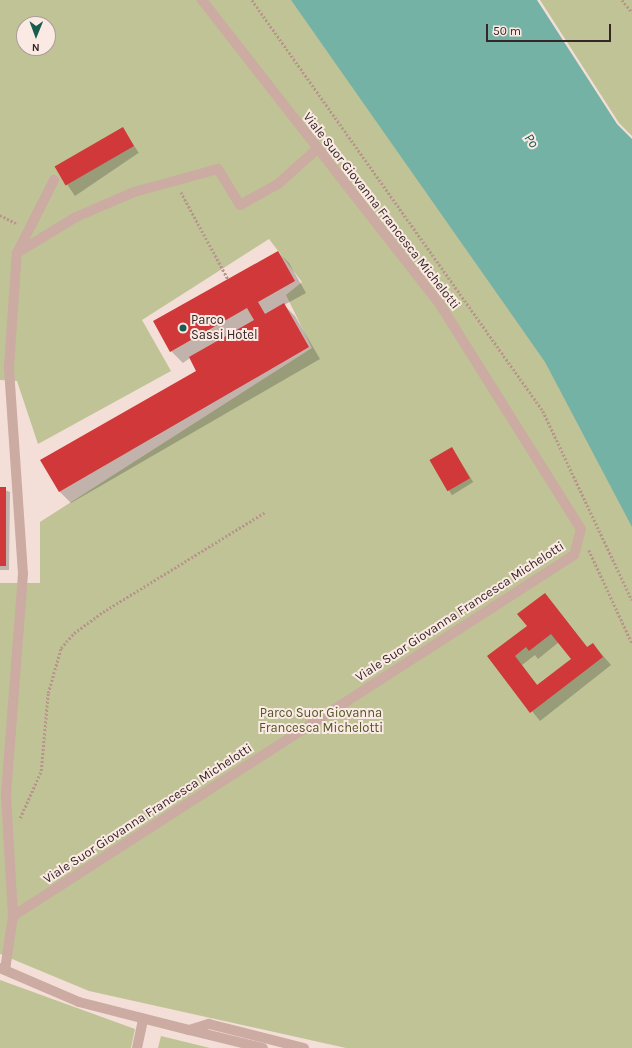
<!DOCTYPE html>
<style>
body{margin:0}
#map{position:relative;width:632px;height:1048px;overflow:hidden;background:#f3dfd7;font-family:Karla,sans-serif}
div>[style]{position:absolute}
.green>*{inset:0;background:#bfc396}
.water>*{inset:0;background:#74b2a6}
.shadow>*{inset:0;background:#0003;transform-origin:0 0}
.building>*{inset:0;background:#d03839;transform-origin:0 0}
.path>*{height:2.5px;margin-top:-1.25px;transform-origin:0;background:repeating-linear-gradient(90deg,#b8948d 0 2px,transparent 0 4px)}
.service>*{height:10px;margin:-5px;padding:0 5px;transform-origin:5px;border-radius:5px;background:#ccaba2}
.minor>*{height:10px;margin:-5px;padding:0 5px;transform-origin:5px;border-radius:5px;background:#ccaba2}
.dots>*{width:11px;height:11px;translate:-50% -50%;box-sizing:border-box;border:2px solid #fbeae4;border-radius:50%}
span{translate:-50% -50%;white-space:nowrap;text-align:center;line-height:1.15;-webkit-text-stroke:4px #fbeae4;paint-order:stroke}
.street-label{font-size:13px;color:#362625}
.poi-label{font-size:13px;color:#362625}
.left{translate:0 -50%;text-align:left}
.park-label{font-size:13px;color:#515627}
.water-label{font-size:14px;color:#185b4f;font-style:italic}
.north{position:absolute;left:16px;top:16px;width:40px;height:40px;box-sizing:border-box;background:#fbeae4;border:1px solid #ac9c98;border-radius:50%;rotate:181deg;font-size:11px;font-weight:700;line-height:16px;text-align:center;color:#362625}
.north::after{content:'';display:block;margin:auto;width:14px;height:18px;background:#185b4f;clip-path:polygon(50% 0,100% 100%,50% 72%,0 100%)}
.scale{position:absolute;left:486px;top:24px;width:125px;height:18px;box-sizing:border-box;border:2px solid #362625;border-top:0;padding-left:5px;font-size:12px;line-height:14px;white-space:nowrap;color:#362625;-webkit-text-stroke:3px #fbeae4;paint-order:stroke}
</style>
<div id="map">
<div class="green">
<i style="clip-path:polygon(evenodd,0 0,321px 0,632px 476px,632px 1048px,346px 1048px,89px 991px,0 954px,0 583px,40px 583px,40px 522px,312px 348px,286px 295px,302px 282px,269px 239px,142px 320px,171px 371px,38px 444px,17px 381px,0 380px,0 0,24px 24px,48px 24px,48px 48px,24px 48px,24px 24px)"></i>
<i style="clip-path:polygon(540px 0,632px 0,632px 136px,619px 123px)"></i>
<i style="clip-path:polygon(0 980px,135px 1029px,131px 1048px,0 1048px)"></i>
<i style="clip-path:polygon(161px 1036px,210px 1048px,158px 1048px)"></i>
</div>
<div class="water">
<i style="clip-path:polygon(291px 0,537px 0,617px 124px,632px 139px,632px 527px,545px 362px)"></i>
</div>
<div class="shadow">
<i style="left:122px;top:128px;width:30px;height:77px;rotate:56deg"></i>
<i style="clip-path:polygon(278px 252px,289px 263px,306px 293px,284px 305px,295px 316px,320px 359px,71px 503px,59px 491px,198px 371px,190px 358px,183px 363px,171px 351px)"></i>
<i style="left:452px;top:448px;width:40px;height:25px;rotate:58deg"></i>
<i style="clip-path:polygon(0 488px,10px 492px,9px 570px,0 570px)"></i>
<i style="clip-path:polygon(evenodd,545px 594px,588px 648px,593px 644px,611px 665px,540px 721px,488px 657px,528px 626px,545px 594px,559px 642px,572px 659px,538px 686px,522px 665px,535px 655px,538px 659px,559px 642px)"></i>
</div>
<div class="building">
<i style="left:123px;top:127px;width:22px;height:79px;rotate:60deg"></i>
<i style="clip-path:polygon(278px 251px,295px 281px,258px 302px,265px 314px,284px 303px,309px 347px,59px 492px,40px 460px,196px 371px,189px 357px,254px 320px,247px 308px,170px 352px,153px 321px)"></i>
<i style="left:452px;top:447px;width:36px;height:26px;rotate:60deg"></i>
<i style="left:0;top:487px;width:6px;height:79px"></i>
<i style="clip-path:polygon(evenodd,545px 593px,587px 647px,593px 643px,603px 657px,530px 713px,487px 656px,527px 626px,517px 614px,545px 593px,551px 634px,571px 659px,537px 685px,515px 656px,526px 647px,529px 651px,551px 634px)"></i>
</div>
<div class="path">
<i style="left:252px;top:0;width:504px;rotate:54.7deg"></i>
<i style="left:543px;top:411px;width:209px;rotate:64.8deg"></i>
<i style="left:622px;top:0;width:16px;rotate:50deg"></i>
<i style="left:181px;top:192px;width:99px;rotate:61.6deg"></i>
<i style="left:0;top:215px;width:20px;rotate:27deg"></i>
<i style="left:589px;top:550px;width:102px;rotate:65.2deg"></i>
<i style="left:20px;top:818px;width:51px;rotate:-65.9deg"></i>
<i style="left:41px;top:771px;width:78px;rotate:-84.9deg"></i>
<i style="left:48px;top:693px;width:47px;rotate:-73.9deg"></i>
<i style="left:61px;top:648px;width:20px;rotate:-49deg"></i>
<i style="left:74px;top:633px;width:39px;rotate:-36deg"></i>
<i style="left:106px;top:610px;width:187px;rotate:-31.6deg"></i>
</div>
<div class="service">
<i style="left:17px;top:253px;width:69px;rotate:-31.4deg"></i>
<i style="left:76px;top:217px;width:63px;rotate:-23.3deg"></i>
<i style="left:134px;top:192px;width:87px;rotate:-15.3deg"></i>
<i style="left:218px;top:169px;width:42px;rotate:58.6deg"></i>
<i style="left:240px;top:205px;width:43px;rotate:-28.9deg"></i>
<i style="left:278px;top:184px;width:52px;rotate:-41.9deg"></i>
<i style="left:13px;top:916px;width:667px;rotate:-32.76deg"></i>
<i style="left:574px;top:555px;width:27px;rotate:-75deg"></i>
<i style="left:189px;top:1030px;width:76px;rotate:13.7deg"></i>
</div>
<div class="minor">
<i style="left:202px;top:0;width:388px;rotate:52deg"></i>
<i style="left:441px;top:306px;width:263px;rotate:57.9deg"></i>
<i style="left:0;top:968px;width:86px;rotate:23.3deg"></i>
<i style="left:79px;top:1002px;width:114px;rotate:14.3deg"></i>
<i style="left:189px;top:1030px;width:21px;rotate:-17deg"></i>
<i style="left:209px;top:1024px;width:98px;rotate:14.2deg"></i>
<i style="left:5px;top:970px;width:55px;rotate:-81.6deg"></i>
<i style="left:13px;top:916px;width:121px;rotate:-93.3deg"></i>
<i style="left:6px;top:795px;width:222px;rotate:-85.6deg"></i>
<i style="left:23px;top:574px;width:208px;rotate:-93.9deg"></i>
<i style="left:9px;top:366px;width:113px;rotate:-86deg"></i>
<i style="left:17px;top:253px;width:82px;rotate:-63.1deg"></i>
<i style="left:137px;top:1048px;width:30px;rotate:-78deg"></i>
</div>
<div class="dots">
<i style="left:183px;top:328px;background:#185b4f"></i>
</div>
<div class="street-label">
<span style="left:381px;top:211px;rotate:52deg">Viale Suor Giovanna Francesca Michelotti</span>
<span style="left:460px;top:612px;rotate:-33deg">Viale Suor Giovanna Francesca Michelotti</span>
<span style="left:148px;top:814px;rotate:-33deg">Viale Suor Giovanna Francesca Michelotti</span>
</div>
<div class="poi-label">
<span class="left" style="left:191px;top:328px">Parco<br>Sassi Hotel</span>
</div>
<div class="park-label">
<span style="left:321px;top:721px">Parco Suor Giovanna<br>Francesca Michelotti</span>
</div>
<div class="water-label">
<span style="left:531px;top:141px;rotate:54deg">Po</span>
</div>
<div class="north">N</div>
<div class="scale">50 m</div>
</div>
